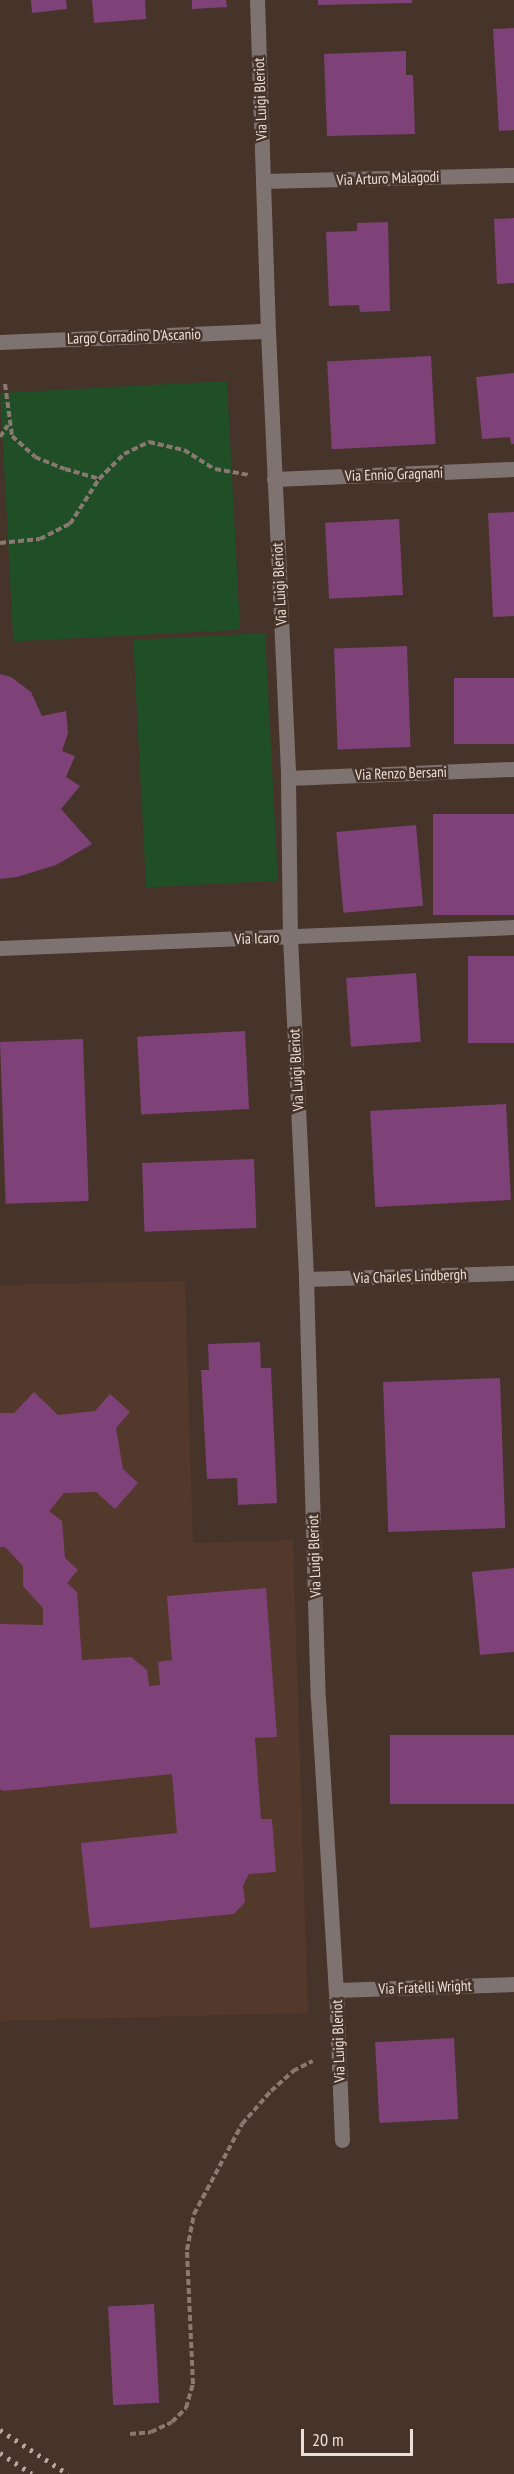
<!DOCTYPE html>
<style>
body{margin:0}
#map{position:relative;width:514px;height:2474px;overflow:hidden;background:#463329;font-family:"PT Sans Narrow",sans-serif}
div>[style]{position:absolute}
.built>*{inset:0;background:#52392b}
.green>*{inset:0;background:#204f27;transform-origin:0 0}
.building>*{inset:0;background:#7f4278;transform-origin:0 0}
.path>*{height:4px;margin-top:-2px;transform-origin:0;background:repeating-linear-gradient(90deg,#897970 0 6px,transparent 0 9px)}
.minor>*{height:15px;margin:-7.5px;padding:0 7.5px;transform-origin:7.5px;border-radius:7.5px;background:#7f7371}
.rail>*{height:4.5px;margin-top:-2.25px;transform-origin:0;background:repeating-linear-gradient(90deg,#b6a8a0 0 3px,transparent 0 9px)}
span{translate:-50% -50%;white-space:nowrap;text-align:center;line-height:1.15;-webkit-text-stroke:5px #463329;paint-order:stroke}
.street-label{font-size:15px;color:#ebdfd8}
.scale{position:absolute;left:301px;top:2429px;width:112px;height:27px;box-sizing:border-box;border:3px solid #ebdfd8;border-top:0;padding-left:8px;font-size:18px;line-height:21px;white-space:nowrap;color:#ebdfd8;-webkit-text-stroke:4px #463329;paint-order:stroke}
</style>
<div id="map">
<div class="built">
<i style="clip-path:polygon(185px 1281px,193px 1543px,293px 1540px,308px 2013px,0 2021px,0 1285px)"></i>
</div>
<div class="green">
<i style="left:227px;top:381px;width:249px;height:227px;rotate:87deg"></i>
<i style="left:265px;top:633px;width:248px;height:132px;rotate:87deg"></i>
</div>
<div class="building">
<i style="clip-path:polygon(31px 0,66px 0,67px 9px,32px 13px)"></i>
<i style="clip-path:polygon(92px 0,145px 0,146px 19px,94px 23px)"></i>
<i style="clip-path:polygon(192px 0,226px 0,227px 7px,192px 9px)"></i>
<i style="clip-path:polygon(318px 0,412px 0,412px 3px,318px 5px)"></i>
<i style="clip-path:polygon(514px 28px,514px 130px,499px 131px,493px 29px)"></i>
<i style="clip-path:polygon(406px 51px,406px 75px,413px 75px,415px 134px,327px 136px,324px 54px)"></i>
<i style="clip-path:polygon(514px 218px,514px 283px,497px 284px,494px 219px)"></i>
<i style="clip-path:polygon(388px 222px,390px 311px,360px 312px,359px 305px,329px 306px,326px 232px,357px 231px,357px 223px)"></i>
<i style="left:431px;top:356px;width:88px;height:104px;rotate:87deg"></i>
<i style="clip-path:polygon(514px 373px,514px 444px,511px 444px,510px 437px,482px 439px,476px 377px)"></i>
<i style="clip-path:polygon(514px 512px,514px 616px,493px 617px,488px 513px)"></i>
<i style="left:399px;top:519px;width:76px;height:74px;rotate:87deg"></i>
<i style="left:407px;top:646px;width:101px;height:73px;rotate:88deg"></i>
<i style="clip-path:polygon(0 674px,11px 677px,31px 692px,42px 716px,66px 711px,68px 733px,62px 751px,75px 756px,66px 777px,80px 786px,61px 809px,92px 844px,56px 865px,17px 877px,0 879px)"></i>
<i style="left:514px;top:678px;width:66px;height:60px;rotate:90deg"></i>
<i style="left:514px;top:814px;width:101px;height:81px;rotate:90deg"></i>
<i style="left:416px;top:825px;width:81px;height:80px;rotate:85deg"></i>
<i style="left:514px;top:956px;width:87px;height:46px;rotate:90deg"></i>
<i style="left:416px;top:973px;width:69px;height:70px;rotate:86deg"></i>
<i style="left:245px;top:1031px;width:78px;height:108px;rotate:87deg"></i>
<i style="left:83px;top:1039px;width:162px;height:83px;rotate:88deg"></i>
<i style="left:506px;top:1104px;width:96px;height:136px;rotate:87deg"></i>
<i style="left:254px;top:1159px;width:69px;height:112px;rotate:88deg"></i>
<i style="clip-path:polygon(260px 1342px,261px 1368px,271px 1368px,277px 1503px,238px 1505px,237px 1478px,207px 1479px,201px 1370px,209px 1370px,208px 1344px)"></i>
<i style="left:500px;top:1378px;width:150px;height:117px;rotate:88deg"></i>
<i style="clip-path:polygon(34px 1392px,58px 1415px,95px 1411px,110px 1394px,130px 1412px,116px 1428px,123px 1469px,138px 1483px,115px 1509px,96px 1492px,64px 1493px,49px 1511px,62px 1521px,65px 1558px,78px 1570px,67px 1583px,77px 1592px,82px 1660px,131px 1657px,147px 1670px,149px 1686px,160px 1685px,158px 1662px,172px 1660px,167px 1596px,266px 1588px,277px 1737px,255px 1738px,261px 1819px,272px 1819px,276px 1872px,249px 1874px,243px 1886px,245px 1902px,234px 1914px,90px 1928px,81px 1843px,177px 1833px,172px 1774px,3px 1791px,0 1789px,0 1624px,43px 1625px,43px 1608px,23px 1586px,23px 1566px,5px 1547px,0 1547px,0 1413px,14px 1413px)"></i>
<i style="clip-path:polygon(514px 1568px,514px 1652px,480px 1655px,472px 1572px)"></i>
<i style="left:514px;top:1735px;width:69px;height:124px;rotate:90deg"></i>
<i style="left:454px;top:2038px;width:81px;height:79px;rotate:87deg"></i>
<i style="left:154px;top:2304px;width:99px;height:46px;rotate:87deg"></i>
</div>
<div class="path">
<i style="left:5px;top:384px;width:52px;rotate:82.3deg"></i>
<i style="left:12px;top:436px;width:31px;rotate:42deg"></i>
<i style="left:35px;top:457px;width:32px;rotate:22deg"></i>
<i style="left:65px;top:469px;width:35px;rotate:16deg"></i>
<i style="left:0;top:437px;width:14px;rotate:-56deg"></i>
<i style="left:0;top:543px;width:40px;rotate:-5.7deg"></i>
<i style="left:40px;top:539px;width:34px;rotate:-27deg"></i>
<i style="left:70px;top:524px;width:54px;rotate:-57.2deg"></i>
<i style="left:99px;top:479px;width:35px;rotate:-45deg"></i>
<i style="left:124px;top:454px;width:28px;rotate:-26deg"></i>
<i style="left:149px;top:442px;width:36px;rotate:13deg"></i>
<i style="left:184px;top:450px;width:36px;rotate:32deg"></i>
<i style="left:215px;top:469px;width:34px;rotate:10deg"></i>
<i style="left:130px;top:2434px;width:21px;rotate:-5deg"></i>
<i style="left:151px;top:2432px;width:23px;rotate:-25deg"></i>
<i style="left:172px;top:2422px;width:20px;rotate:-45deg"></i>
<i style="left:186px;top:2408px;width:25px;rotate:-74deg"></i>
<i style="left:193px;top:2384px;width:134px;rotate:-92.6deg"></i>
<i style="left:187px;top:2250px;width:37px;rotate:-79deg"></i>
<i style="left:194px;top:2214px;width:102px;rotate:-61.9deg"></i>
<i style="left:242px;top:2124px;width:44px;rotate:-48.7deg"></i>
<i style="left:271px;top:2091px;width:30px;rotate:-42deg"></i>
<i style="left:293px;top:2071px;width:22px;rotate:-27deg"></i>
</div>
<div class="minor">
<i style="left:257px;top:0;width:331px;rotate:88.1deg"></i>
<i style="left:268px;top:331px;width:447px;rotate:87.4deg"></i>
<i style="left:288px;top:778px;width:159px;rotate:89.3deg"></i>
<i style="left:290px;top:937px;width:342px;rotate:87.3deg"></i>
<i style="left:306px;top:1279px;width:420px;rotate:88.4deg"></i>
<i style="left:318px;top:1699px;width:292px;rotate:86.5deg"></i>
<i style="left:336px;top:1990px;width:150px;rotate:87.7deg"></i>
<i style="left:263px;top:181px;width:251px;rotate:-1.4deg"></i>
<i style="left:0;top:342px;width:268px;rotate:-2.4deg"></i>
<i style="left:274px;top:479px;width:240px;rotate:-2.4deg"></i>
<i style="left:288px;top:778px;width:226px;rotate:-2.3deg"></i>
<i style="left:0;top:948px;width:514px;rotate:-2.34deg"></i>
<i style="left:306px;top:1279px;width:208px;rotate:-1.7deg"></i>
<i style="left:336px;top:1990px;width:178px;rotate:-1.9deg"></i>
</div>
<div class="rail">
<i style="left:0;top:2430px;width:81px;rotate:32.9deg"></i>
<i style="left:0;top:2453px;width:38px;rotate:33deg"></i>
</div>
<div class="street-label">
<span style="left:260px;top:99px;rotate:-92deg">Via Luigi Bleriot</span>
<span style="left:388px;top:178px;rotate:-2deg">Via Arturo Malagodi</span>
<span style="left:134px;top:336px;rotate:-2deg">Largo Corradino D'Ascanio</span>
<span style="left:394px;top:474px;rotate:-2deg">Via Ennio Gragnani</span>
<span style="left:279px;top:584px;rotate:-93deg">Via Luigi Bleriot</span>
<span style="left:401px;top:773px;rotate:-2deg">Via Renzo Bersani</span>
<span style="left:257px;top:938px;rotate:-2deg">Via Icaro</span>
<span style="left:296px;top:1070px;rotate:-93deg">Via Luigi Bleriot</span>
<span style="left:410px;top:1276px;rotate:-2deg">Via Charles Lindbergh</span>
<span style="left:314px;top:1556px;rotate:-92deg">Via Luigi Bleriot</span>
<span style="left:425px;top:1987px;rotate:-2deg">Via Fratelli Wright</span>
<span style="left:338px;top:2041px;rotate:-92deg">Via Luigi Bleriot</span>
</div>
<div class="scale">20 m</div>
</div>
